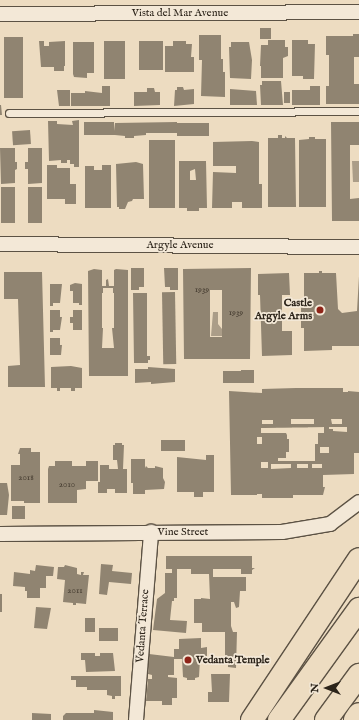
<!DOCTYPE html>
<style>
body{margin:0}
#map{position:relative;width:359px;height:720px;overflow:hidden;background:#eddcc1;font-family:"IM FELL English",serif}
div>[style]{position:absolute}
.water>*{inset:0;background:#ab9d88}
.building>*{inset:0;background:#908471;transform-origin:0 0}
.roads{filter:drop-shadow(1px 0 #5c5244) drop-shadow(-1px 0 #5c5244) drop-shadow(0 1px #5c5244) drop-shadow(0 -1px #5c5244)}
.service>*{height:7px;margin:-3.5px;padding:0 3.5px;transform-origin:3.5px;border-radius:3.5px;background:#f3e8d7}
.minor>*{height:14px;margin:-7px;padding:0 7px;transform-origin:7px;border-radius:7px;background:#f3e8d7}
.motorway>*{height:22px;margin:-11px;padding:0 11px;transform-origin:11px;border-radius:11px;background:#eddcc1}
.dots>*{width:11px;height:11px;translate:-50% -50%;box-sizing:border-box;border:2px solid #f3e8d7;border-radius:50%}
span{translate:-50% -50%;white-space:nowrap;text-align:center;line-height:1.15;-webkit-text-stroke:3.5px #f3e8d7;paint-order:stroke}
.number-label{font-size:9px;color:#453c30}
.number-label span{-webkit-text-stroke-width:0}
.street-label{font-size:11px;color:#2c241a}
.poi-label{font-size:11px;color:#2c241a;font-weight:700}
.right{translate:-100% -50%;text-align:right}
.left{translate:0 -50%;text-align:left}
.north{position:absolute;left:307px;top:668px;width:40px;height:40px;-webkit-text-stroke:3px #f3e8d7;paint-order:stroke;rotate:270deg;font-size:11px;font-weight:700;line-height:16px;text-align:center;color:#2c241a}
.north::after{content:'';display:block;margin:auto;width:14px;height:18px;background:#2c241a;clip-path:polygon(50% 0,100% 100%,50% 72%,0 100%)}
</style>
<div id="map">
<div class="water">
<i style="clip-path:polygon(352px 161px,359px 161px,359px 182px,353px 182px)"></i>
<i style="clip-path:polygon(213px 312px,218px 312px,218px 324px,222px 329px,222px 336px,211px 336px)"></i>
</div>
<div class="building">
<i style="left:260px;top:28px;width:11px;height:11px"></i>
<i style="clip-path:polygon(353px 34px,359px 34px,359px 57px,354px 57px,354px 84px,359px 84px,359px 104px,326px 104px,326px 86px,329px 86px,329px 55px,326px 55px,326px 36px,353px 36px)"></i>
<i style="clip-path:polygon(199px 35px,221px 35px,221px 59px,223px 59px,223px 72px,225px 72px,225px 97px,201px 96px,202px 60px,199px 60px)"></i>
<i style="left:4px;top:37px;width:19px;height:61px"></i>
<i style="clip-path:polygon(268px 40px,285px 40px,285px 47px,288px 47px,288px 56px,283px 58px,283px 78px,261px 78px,261px 66px,260px 66px,261px 45px,268px 45px)"></i>
<i style="clip-path:polygon(292px 40px,308px 40px,308px 44px,315px 44px,314px 79px,303px 79px,303px 76px,292px 76px)"></i>
<i style="clip-path:polygon(39px 41px,44px 41px,44px 46px,49px 46px,49px 42px,65px 41px,65px 66px,64px 66px,64px 71px,54px 71px,54px 67px,41px 67px)"></i>
<i style="left:104px;top:41px;width:21px;height:38px"></i>
<i style="left:139px;top:41px;width:24px;height:29px"></i>
<i style="clip-path:polygon(173px 41px,186px 41px,186px 44px,192px 44px,191px 57px,194px 57px,194px 72px,165px 72px,165px 46px,173px 46px)"></i>
<i style="clip-path:polygon(73px 42px,94px 42px,94px 73px,87px 73px,87px 78px,74px 77px,73px 74px)"></i>
<i style="clip-path:polygon(231px 42px,249px 42px,252px 60px,251px 79px,230px 78px,229px 47px,231px 47px)"></i>
<i style="clip-path:polygon(262px 81px,281px 81px,283px 105px,261px 105px,260px 85px,262px 85px)"></i>
<i style="clip-path:polygon(102px 86px,110px 86px,110px 106px,71px 106px,71px 93px,85px 93px,85px 91px,102px 93px)"></i>
<i style="clip-path:polygon(310px 86px,320px 86px,320px 105px,292px 105px,292px 90px,310px 90px)"></i>
<i style="clip-path:polygon(177px 87px,183px 87px,184px 90px,194px 89px,194px 104px,174px 106px,175px 90px,177px 90px)"></i>
<i style="clip-path:polygon(147px 88px,154px 88px,155px 92px,160px 92px,160px 105px,134px 106px,134px 92px,147px 92px)"></i>
<i style="clip-path:polygon(230px 89px,256px 91px,257px 105px,230px 105px)"></i>
<i style="clip-path:polygon(57px 90px,70px 90px,70px 106px,59px 106px)"></i>
<i style="left:284px;top:92px;width:6px;height:11px"></i>
<i style="clip-path:polygon(0 105px,1px 105px,2px 115px,0 115px)"></i>
<i style="clip-path:polygon(79px 120px,79px 167px,74px 167px,74px 164px,70px 164px,70px 160px,67px 160px,67px 163px,61px 163px,61px 160px,49px 161px,48px 121px,57px 121px,57px 124px,73px 125px,72px 121px)"></i>
<i style="clip-path:polygon(84px 122px,114px 122px,114px 131px,115px 123px,177px 122px,177px 123px,209px 123px,209px 136px,177px 136px,177px 133px,146px 133px,146px 135px,134px 136px,134px 138px,125px 138px,125px 136px,115px 135px,84px 135px)"></i>
<i style="clip-path:polygon(331px 122px,359px 122px,359px 145px,350px 145px,350px 199px,359px 198px,359px 221px,332px 221px)"></i>
<i style="left:30px;top:130px;width:14px;height:18px;rotate:86deg"></i>
<i style="clip-path:polygon(278px 135px,282px 135px,282px 138px,285px 138px,285px 136px,287px 138px,295px 138px,296px 207px,268px 207px,268px 138px,278px 138px)"></i>
<i style="clip-path:polygon(309px 137px,315px 137px,315px 139px,326px 139px,326px 207px,299px 207px,299px 140px,309px 139px)"></i>
<i style="left:149px;top:140px;width:26px;height:68px"></i>
<i style="clip-path:polygon(252px 141px,259px 142px,259px 184px,262px 184px,262px 208px,242px 208px,242px 202px,232px 202px,232px 208px,212px 208px,213px 172px,236px 173px,236px 166px,213px 166px,213px 142px)"></i>
<i style="clip-path:polygon(0 148px,15px 148px,15px 162px,17px 162px,17px 169px,15px 170px,15px 183px,1px 184px)"></i>
<i style="clip-path:polygon(28px 148px,42px 148px,42px 183px,28px 184px,28px 169px,25px 169px,25px 162px,28px 162px)"></i>
<i style="clip-path:polygon(evenodd,179px 161px,206px 161px,207px 208px,199px 208px,199px 211px,187px 211px,187px 208px,179px 208px,179px 161px,195px 169px,196px 180px,190px 180px,190px 171px,195px 169px)"></i>
<i style="clip-path:polygon(136px 162px,143px 164px,144px 199px,133px 199px,132px 201px,128px 202px,125px 209px,119px 209px,119px 207px,117px 207px,116px 164px)"></i>
<i style="clip-path:polygon(47px 165px,57px 165px,57px 168px,70px 168px,70px 184px,76px 184px,76px 204px,65px 204px,65px 199px,47px 199px)"></i>
<i style="clip-path:polygon(102px 165px,111px 165px,111px 208px,85px 208px,85px 166px,94px 166px,94px 170px,102px 170px)"></i>
<i style="left:1px;top:187px;width:14px;height:36px"></i>
<i style="left:28px;top:187px;width:14px;height:36px"></i>
<i style="clip-path:polygon(131px 268px,144px 268px,144px 287px,139px 287px,139px 290px,131px 290px)"></i>
<i style="clip-path:polygon(164px 268px,178px 268px,178px 290px,170px 290px,170px 287px,165px 287px)"></i>
<i style="clip-path:polygon(evenodd,251px 268px,250px 359px,184px 359px,183px 269px,251px 268px,210px 290px,222px 290px,222px 337px,210px 337px,210px 290px)"></i>
<i style="clip-path:polygon(evenodd,94px 269px,102px 270px,102px 286px,106px 286px,106px 280px,108px 279px,109px 286px,114px 286px,114px 270px,116px 269px,128px 270px,128px 376px,89px 376px,88px 271px,94px 269px,103px 288px,113px 288px,113px 293px,114px 293px,114px 328px,112px 328px,114px 348px,102px 348px,103px 328px,102px 328px,102px 293px,103px 293px,103px 288px)"></i>
<i style="clip-path:polygon(319px 271px,322px 271px,322px 273px,336px 273px,338px 309px,342px 313px,357px 311px,359px 276px,359px 346px,332px 346px,332px 350px,304px 351px,304px 328px,301px 328px,301px 304px,304px 304px,304px 273px,319px 273px)"></i>
<i style="clip-path:polygon(4px 272px,42px 272px,45px 387px,8px 387px,8px 366px,20px 365px,18px 299px,4px 299px)"></i>
<i style="clip-path:polygon(289px 273px,290px 295px,282px 295px,282px 331px,292px 331px,292px 355px,262px 356px,260px 295px,258px 295px,258px 274px)"></i>
<i style="clip-path:polygon(75px 283px,82px 284px,82px 305px,79px 305px,79px 303px,73px 303px,73px 291px,70px 291px,70px 285px)"></i>
<i style="clip-path:polygon(50px 284px,62px 284px,60px 303px,53px 303px,53px 306px,50px 306px)"></i>
<i style="left:175px;top:292px;width:72px;height:13px;rotate:89deg"></i>
<i style="clip-path:polygon(133px 293px,147px 293px,147px 356px,150px 356px,150px 360px,148px 360px,148px 363px,134px 363px)"></i>
<i style="clip-path:polygon(50px 310px,60px 310px,60px 317px,62px 317px,60px 330px,53px 330px,53px 332px,50px 332px)"></i>
<i style="clip-path:polygon(73px 310px,82px 310px,82px 330px,73px 330px,73px 323px,70px 323px,70px 317px,73px 317px)"></i>
<i style="clip-path:polygon(50px 338px,60px 338px,60px 345px,62px 345px,61px 355px,50px 355px)"></i>
<i style="clip-path:polygon(71px 366px,82px 368px,82px 388px,75px 388px,75px 391px,71px 391px,71px 388px,60px 388px,60px 391px,57px 391px,57px 388px,51px 388px,51px 367px)"></i>
<i style="clip-path:polygon(148px 367px,175px 369px,175px 382px,151px 384px,151px 382px,135px 383px,135px 369px,148px 369px)"></i>
<i style="clip-path:polygon(241px 370px,254px 370px,254px 383px,223px 383px,223px 371px,241px 371px)"></i>
<i style="clip-path:polygon(evenodd,296px 388px,343px 388px,343px 392px,348px 392px,348px 391px,359px 392px,359px 453px,354px 453px,354px 474px,323px 475px,323px 487px,325px 487px,323px 495px,293px 495px,293px 498px,262px 498px,262px 494px,257px 494px,257px 495px,231px 495px,229px 391px,262px 393px,262px 389px,296px 388px,291px 419px,314px 419px,314px 424px,291px 424px,291px 419px,296px 388px,331px 419px,342px 419px,342px 424px,332px 424px,331px 419px,296px 388px,262px 420px,273px 420px,273px 424px,262px 424px,262px 420px,296px 388px,324px 427px,324px 433px,318px 433px,318px 444px,315px 444px,315px 461px,278px 461px,278px 458px,286px 458px,286px 452px,289px 452px,289px 439px,287px 439px,287px 435px,286px 433px,261px 433px,261px 428px,324px 427px,296px 388px,329px 427px,347px 427px,347px 432px,333px 431px,333px 429px,329px 429px,329px 427px,296px 388px,257px 437px,262px 437px,262px 444px,257px 444px,257px 437px,296px 388px,320px 447px,329px 447px,329px 453px,320px 453px,320px 447px,296px 388px,261px 462px,268px 462px,268px 468px,261px 468px,261px 462px,296px 388px,271px 464px,291px 464px,291px 468px,271px 469px,271px 464px,296px 388px,297px 464px,308px 464px,308px 468px,297px 468px,297px 464px,296px 388px,312px 464px,322px 464px,322px 468px,312px 468px,312px 464px)"></i>
<i style="left:161px;top:440px;width:24px;height:11px"></i>
<i style="clip-path:polygon(115px 443px,122px 443px,122px 445px,124px 445px,123px 469px,127px 469px,127px 493px,115px 493px,115px 489px,107px 489px,107px 493px,98px 493px,98px 482px,100px 482px,100px 465px,109px 465px,109px 469px,118px 469px,117px 460px,113px 460px,113px 445px,115px 445px)"></i>
<i style="clip-path:polygon(20px 448px,31px 448px,31px 452px,40px 452px,40px 503px,24px 503px,24px 501px,11px 501px,11px 465px,20px 465px,20px 454px,18px 454px)"></i>
<i style="clip-path:polygon(206px 455px,214px 455px,214px 492px,203px 492px,203px 497px,194px 497px,194px 492px,177px 492px,177px 457px,206px 460px)"></i>
<i style="clip-path:polygon(131px 459px,145px 459px,145px 468px,146px 466px,148px 468px,155px 468px,155px 466px,163px 468px,163px 478px,165px 482px,164px 489px,145px 490px,145px 494px,133px 494px,133px 483px,131px 483px)"></i>
<i style="clip-path:polygon(55px 461px,72px 461px,72px 466px,86px 466px,86px 461px,98px 461px,98px 481px,86px 481px,86px 489px,77px 490px,77px 503px,48px 503px,48px 469px,49px 466px,55px 466px)"></i>
<i style="clip-path:polygon(0 483px,7px 483px,9px 495px,7px 515px,0 515px)"></i>
<i style="left:12px;top:506px;width:13px;height:13px"></i>
<i style="clip-path:polygon(166px 556px,252px 556px,252px 568px,255px 568px,252px 570px,252px 574px,241px 574px,241px 569px,213px 569px,213px 577px,246px 577px,246px 591px,240px 591px,239px 607px,236px 608px,234px 602px,231px 602px,231px 626px,233px 632px,237px 632px,236px 668px,228px 667px,228px 657px,225px 657px,225px 632px,202px 632px,202px 623px,194px 623px,194px 599px,201px 599px,201px 598px,210px 599px,209px 574px,191px 574px,191px 569px,177px 569px,177px 598px,174px 598px,174px 601px,172px 601px,170px 620px,187px 621px,186px 633px,153px 630px,157px 599px,165px 593px,165px 573px,172px 573px,172px 569px,166px 569px)"></i>
<i style="clip-path:polygon(101px 564px,113px 565px,112px 571px,132px 573px,131px 584px,109px 582px,107px 595px,99px 594px)"></i>
<i style="clip-path:polygon(36px 565px,54px 567px,53px 576px,46px 576px,46px 588px,40px 588px,40px 598px,27px 598px,27px 591px,25px 591px,25px 587px,13px 586px,14px 572px,30px 574px,30px 570px,35px 571px)"></i>
<i style="clip-path:polygon(65px 565px,77px 568px,77px 574px,81px 575px,81px 572px,84px 572px,83px 575px,89px 575px,86px 604px,76px 603px,76px 605px,73px 605px,73px 603px,63px 602px,65px 580px,57px 579px,58px 567px,64px 567px)"></i>
<i style="left:0;top:594px;width:2px;height:18px"></i>
<i style="clip-path:polygon(36px 607px,51px 608px,47px 629px,34px 628px)"></i>
<i style="left:85px;top:618px;width:10px;height:14px"></i>
<i style="left:118px;top:628px;width:13px;height:19px;rotate:90deg"></i>
<i style="clip-path:polygon(201px 638px,201px 648px,207px 647px,207px 659px,200px 659px,199px 677px,195px 678px,195px 680px,187px 680px,187px 678px,183px 677px,182px 659px,174px 659px,174px 675px,168px 675px,168px 677px,177px 678px,177px 698px,172px 698px,172px 705px,162px 705px,162px 701px,146px 701px,148px 679px,152px 679px,152px 675px,148px 674px,149px 654px,174px 657px,174px 649px,179px 649px,179px 639px)"></i>
<i style="clip-path:polygon(81px 653px,95px 653px,95px 656px,100px 656px,100px 653px,113px 653px,115px 671px,86px 672px,85px 660px,81px 660px)"></i>
<i style="clip-path:polygon(211px 674px,230px 674px,229px 702px,208px 702px,208px 692px,212px 692px)"></i>
<i style="clip-path:polygon(71px 676px,121px 676px,121px 696px,115px 696px,115px 699px,112px 699px,112px 696px,107px 695px,107px 690px,87px 690px,87px 687px,76px 687px,76px 680px,71px 680px)"></i>
<i style="clip-path:polygon(94px 710px,113px 712px,113px 720px,63px 720px,63px 716px,66px 713px,94px 713px)"></i>
<i style="clip-path:polygon(32px 713px,51px 714px,51px 720px,32px 720px)"></i>
</div>
<div class="roads">
<div class="service">
<i style="left:9px;top:113px;width:350px;rotate:-0.3deg"></i>
</div>
<div class="minor">
<i style="left:0;top:14px;width:359px;rotate:-0.3deg"></i>
<i style="left:0;top:244px;width:359px;rotate:0.5deg"></i>
<i style="left:0;top:534px;width:282px;rotate:-0.4deg"></i>
<i style="left:282px;top:532px;width:49px;rotate:-9.5deg"></i>
<i style="left:330px;top:524px;width:36px;rotate:-37deg"></i>
<i style="left:136px;top:720px;width:189px;rotate:-85.4deg"></i>
</div>
<div class="motorway">
<i style="left:252px;top:720px;width:193px;rotate:-56.4deg"></i>
<i style="left:279px;top:720px;width:137px;rotate:-54.2deg"></i>
<i style="left:326px;top:720px;width:56px;rotate:-53.7deg"></i>
<i style="left:355px;top:720px;width:7px;rotate:-56deg"></i>
</div>
</div>
<div class="dots">
<i style="left:320px;top:310px;background:#8f2418"></i>
<i style="left:188px;top:660px;background:#8f2418"></i>
</div>
<div class="number-label">
<span style="left:202px;top:290px">1939</span>
<span style="left:236px;top:313px">1939</span>
<span style="left:26px;top:478px">2018</span>
<span style="left:67px;top:485px">2010</span>
<span style="left:75px;top:591px">2011</span>
</div>
<div class="street-label">
<span style="left:180px;top:13px">Vista del Mar Avenue</span>
<span style="left:180px;top:245px">Argyle Avenue</span>
<span style="left:183px;top:532px">Vine Street</span>
<span style="left:143px;top:626px;rotate:-86deg">Vedanta Terrace</span>
</div>
<div class="poi-label">
<span class="right" style="left:312px;top:310px">Castle<br>Argyle Arms</span>
<span class="left" style="left:196px;top:660px">Vedanta Temple</span>
</div>
<div class="north">N</div>
</div>
